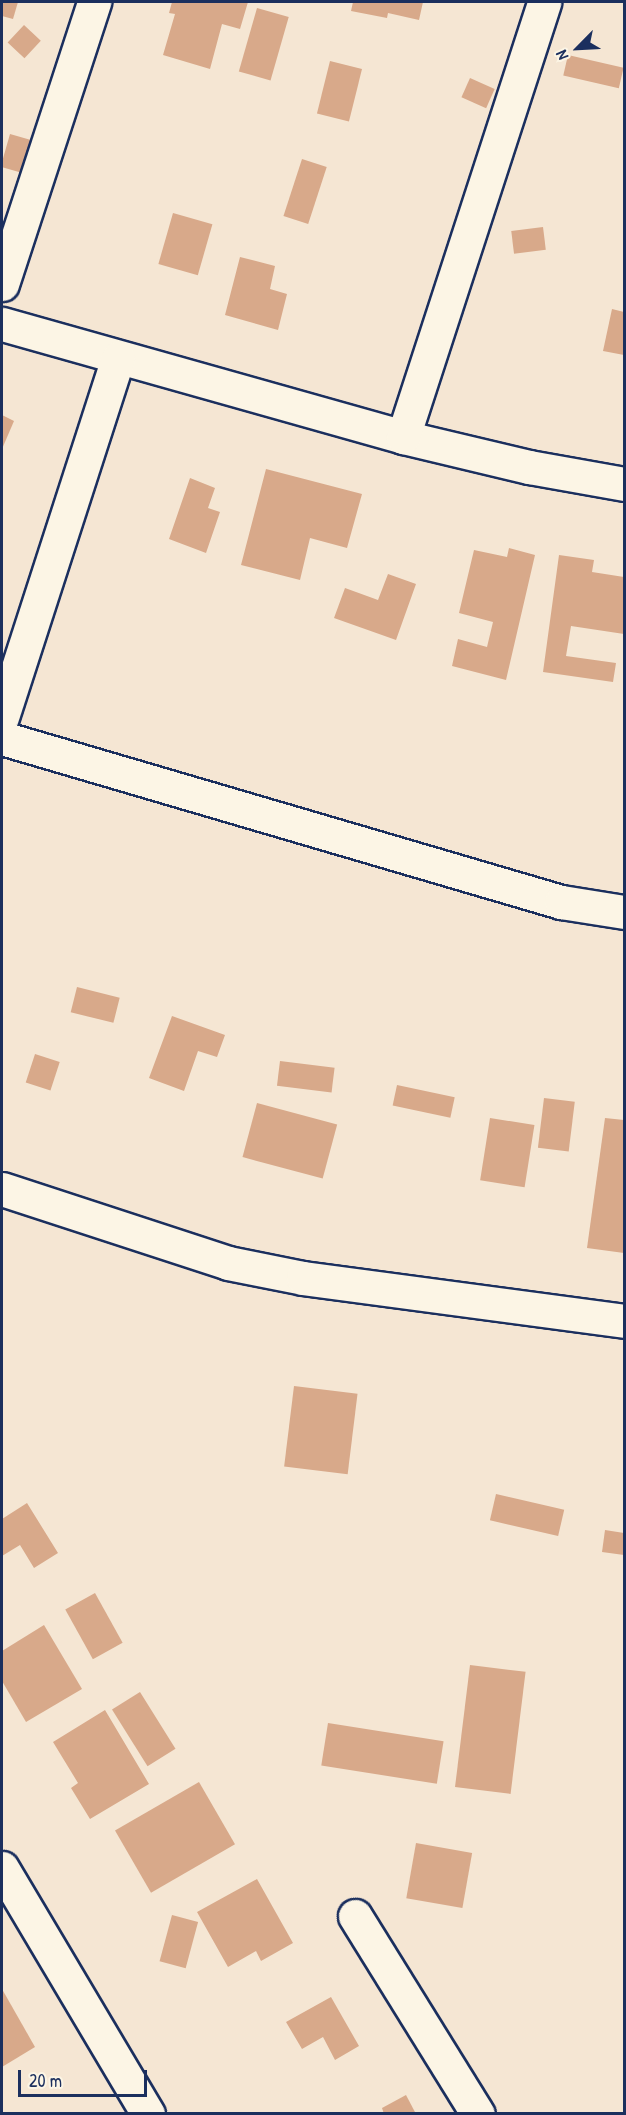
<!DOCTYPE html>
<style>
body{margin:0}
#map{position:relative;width:626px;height:2115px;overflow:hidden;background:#f5e6d3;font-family:"Patrick Hand",sans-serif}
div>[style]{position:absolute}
.building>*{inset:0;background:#d8a98a;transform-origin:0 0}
.roads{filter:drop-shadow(2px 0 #1b2f5e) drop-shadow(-2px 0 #1b2f5e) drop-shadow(0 2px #1b2f5e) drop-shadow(0 -2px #1b2f5e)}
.minor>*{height:33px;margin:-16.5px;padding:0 16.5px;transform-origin:16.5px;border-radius:16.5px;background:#fcf5e5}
.tertiary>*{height:33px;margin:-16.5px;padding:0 16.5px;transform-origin:16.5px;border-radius:16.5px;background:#fcf5e5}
span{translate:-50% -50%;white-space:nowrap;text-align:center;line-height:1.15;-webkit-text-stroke:6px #fcf5e5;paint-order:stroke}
.frame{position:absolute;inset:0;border:3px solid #1b2f5e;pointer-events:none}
.north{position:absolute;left:548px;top:18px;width:60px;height:60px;-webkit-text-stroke:4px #fcf5e5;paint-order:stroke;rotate:246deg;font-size:16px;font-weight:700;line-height:24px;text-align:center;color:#1b2f5e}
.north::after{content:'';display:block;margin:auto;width:21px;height:27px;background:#1b2f5e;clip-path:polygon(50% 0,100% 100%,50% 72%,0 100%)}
.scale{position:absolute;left:18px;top:2070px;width:129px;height:27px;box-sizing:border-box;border:3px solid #1b2f5e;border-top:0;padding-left:8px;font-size:18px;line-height:21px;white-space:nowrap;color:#1b2f5e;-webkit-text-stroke:4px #fcf5e5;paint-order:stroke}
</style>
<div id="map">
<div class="building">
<i style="clip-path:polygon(2px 2px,18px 2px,13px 19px,2px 16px)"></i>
<i style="clip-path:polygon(172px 2px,248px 2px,240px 29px,222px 24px,210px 69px,163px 55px,175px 14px,169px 13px)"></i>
<i style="clip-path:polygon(353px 2px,423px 2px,419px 20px,388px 13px,387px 18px,351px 11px)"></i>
<i style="left:257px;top:8px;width:33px;height:66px;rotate:16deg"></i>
<i style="left:24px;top:25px;width:23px;height:24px;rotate:43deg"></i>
<i style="left:568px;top:55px;width:57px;height:21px;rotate:13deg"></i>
<i style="left:330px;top:61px;width:33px;height:54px;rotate:14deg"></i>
<i style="left:470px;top:78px;width:27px;height:21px;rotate:24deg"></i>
<i style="left:10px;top:134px;width:29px;height:34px;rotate:16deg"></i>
<i style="left:302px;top:159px;width:26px;height:60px;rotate:18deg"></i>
<i style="left:173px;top:213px;width:41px;height:53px;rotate:16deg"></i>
<i style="left:543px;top:227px;width:23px;height:32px;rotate:83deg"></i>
<i style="clip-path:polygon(240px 257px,275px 266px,270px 289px,287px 294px,278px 330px,225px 315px)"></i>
<i style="clip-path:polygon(612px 309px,624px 312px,624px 355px,603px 351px)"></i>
<i style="clip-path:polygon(2px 415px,14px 421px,2px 449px)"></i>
<i style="clip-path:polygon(266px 469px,362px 494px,347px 548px,310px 538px,300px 580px,241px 565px)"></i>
<i style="clip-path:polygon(190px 478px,215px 488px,208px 508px,220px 512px,206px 553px,169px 539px)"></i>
<i style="clip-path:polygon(509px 548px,535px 555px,506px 680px,452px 666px,458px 639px,487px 647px,493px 622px,459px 613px,474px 550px,507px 557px)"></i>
<i style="clip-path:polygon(559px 555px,594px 560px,592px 572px,624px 577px,624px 634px,571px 626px,566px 656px,616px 663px,613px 682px,543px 672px)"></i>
<i style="clip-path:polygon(388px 574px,416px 584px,396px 640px,334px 618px,345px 588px,378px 600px)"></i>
<i style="left:77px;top:987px;width:44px;height:26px;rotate:14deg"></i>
<i style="clip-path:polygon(172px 1016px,225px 1035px,217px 1057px,198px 1051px,184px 1091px,149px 1078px)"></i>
<i style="left:35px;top:1054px;width:26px;height:30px;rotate:18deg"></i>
<i style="left:280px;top:1061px;width:55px;height:25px;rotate:7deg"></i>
<i style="left:397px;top:1085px;width:59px;height:21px;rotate:12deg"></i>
<i style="left:544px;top:1098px;width:31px;height:50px;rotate:7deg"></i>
<i style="left:257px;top:1103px;width:83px;height:56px;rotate:15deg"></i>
<i style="left:490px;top:1118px;width:45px;height:63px;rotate:9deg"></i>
<i style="clip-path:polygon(605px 1118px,624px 1120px,624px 1253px,587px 1248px)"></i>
<i style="left:294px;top:1386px;width:64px;height:81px;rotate:7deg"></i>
<i style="left:496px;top:1494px;width:70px;height:27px;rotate:13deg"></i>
<i style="clip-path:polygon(27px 1503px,58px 1553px,34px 1568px,20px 1545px,2px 1556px,2px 1519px)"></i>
<i style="clip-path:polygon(605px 1530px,624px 1533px,624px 1555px,602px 1552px)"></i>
<i style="left:95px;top:1593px;width:57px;height:34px;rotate:61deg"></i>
<i style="clip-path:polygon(44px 1625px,82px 1689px,26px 1722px,2px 1681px,2px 1651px)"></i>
<i style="left:470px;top:1665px;width:56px;height:123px;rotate:7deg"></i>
<i style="left:140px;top:1692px;width:67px;height:33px;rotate:58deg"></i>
<i style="clip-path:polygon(105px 1710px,149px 1784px,90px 1819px,71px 1788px,78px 1783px,53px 1742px)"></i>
<i style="left:328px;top:1723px;width:117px;height:43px;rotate:9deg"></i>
<i style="left:199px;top:1782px;width:72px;height:97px;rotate:60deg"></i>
<i style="left:416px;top:1843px;width:57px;height:56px;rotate:10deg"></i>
<i style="clip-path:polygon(257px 1879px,293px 1943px,261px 1961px,256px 1951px,228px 1967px,197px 1912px)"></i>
<i style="left:172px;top:1915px;width:27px;height:48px;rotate:15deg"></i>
<i style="clip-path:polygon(2px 1989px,35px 2047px,2px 2067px)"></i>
<i style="clip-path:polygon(331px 1997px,359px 2046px,335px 2060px,323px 2037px,302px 2049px,286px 2022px)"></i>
<i style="clip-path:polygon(406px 2095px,416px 2114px,384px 2114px,382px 2108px)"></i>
</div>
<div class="roads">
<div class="minor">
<i style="left:2px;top:284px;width:297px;rotate:-71.9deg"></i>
<i style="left:2px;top:324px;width:417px;rotate:15.7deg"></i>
<i style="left:403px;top:437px;width:130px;rotate:13.4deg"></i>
<i style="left:529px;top:467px;width:97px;rotate:10.1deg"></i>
<i style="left:403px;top:437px;width:457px;rotate:-72deg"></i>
<i style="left:2px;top:717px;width:377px;rotate:-72.1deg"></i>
<i style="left:2px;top:1189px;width:238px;rotate:18.1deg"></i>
<i style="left:228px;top:1263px;width:76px;rotate:11.3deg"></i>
<i style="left:303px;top:1278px;width:324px;rotate:7.6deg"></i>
<i style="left:2px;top:1868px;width:286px;rotate:59.3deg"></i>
<i style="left:355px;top:1916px;width:233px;rotate:58.2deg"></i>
</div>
<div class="tertiary">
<i style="left:2px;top:738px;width:583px;rotate:16.35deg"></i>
<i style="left:561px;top:902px;width:64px;rotate:9deg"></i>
</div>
</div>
<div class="frame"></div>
<div class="north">N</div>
<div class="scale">20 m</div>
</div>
